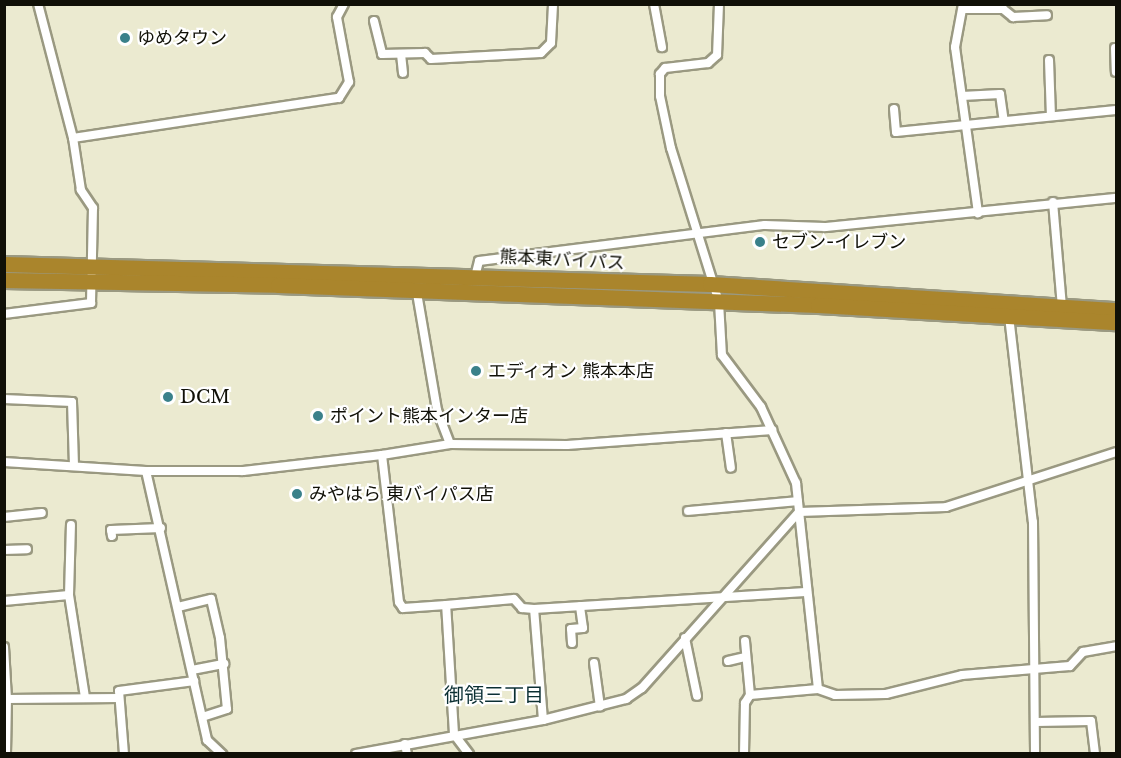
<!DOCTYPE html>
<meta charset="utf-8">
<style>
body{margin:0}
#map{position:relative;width:1121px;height:758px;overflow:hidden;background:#ebead0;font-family:"Libre Baskerville","Noto Sans JP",serif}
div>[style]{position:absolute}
.roads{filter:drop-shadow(2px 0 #9a9981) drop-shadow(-2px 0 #9a9981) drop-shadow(0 2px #9a9981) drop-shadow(0 -2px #9a9981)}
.street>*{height:8px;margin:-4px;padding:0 4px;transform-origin:4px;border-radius:4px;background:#fff}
.highway>*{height:15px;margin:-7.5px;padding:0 7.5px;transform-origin:7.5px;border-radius:7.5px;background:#aa852c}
.dots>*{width:16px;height:16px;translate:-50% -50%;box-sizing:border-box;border:3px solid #fff;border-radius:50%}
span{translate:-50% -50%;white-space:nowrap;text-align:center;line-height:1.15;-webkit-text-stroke:4.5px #fff;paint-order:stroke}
.poi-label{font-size:18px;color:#101007}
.left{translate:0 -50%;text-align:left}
.street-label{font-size:18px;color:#101007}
.neighbourhood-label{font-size:20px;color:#0b2f33}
.frame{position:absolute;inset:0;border:6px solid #101007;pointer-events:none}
</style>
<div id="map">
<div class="roads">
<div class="street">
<i style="left:654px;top:4px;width:44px;rotate:79.5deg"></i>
<i style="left:719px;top:4px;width:51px;rotate:92.2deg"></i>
<i style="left:717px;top:55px;width:12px;rotate:138deg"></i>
<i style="left:708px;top:63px;width:43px;rotate:173.4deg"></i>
<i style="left:665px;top:68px;width:8px;rotate:130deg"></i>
<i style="left:660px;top:74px;width:22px;rotate:90deg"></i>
<i style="left:660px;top:96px;width:53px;rotate:78.1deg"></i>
<i style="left:671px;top:148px;width:161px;rotate:72.7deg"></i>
<i style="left:719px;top:302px;width:53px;rotate:86.8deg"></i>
<i style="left:722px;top:355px;width:65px;rotate:53.1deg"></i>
<i style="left:761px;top:407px;width:84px;rotate:65.3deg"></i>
<i style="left:796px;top:483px;width:207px;rotate:83.9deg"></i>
<i style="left:963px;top:4px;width:44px;rotate:100.5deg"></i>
<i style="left:955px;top:47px;width:168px;rotate:82.1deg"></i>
<i style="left:963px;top:9px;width:40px"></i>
<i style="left:1003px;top:9px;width:13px;rotate:39deg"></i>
<i style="left:1013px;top:17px;width:34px;rotate:-3deg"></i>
<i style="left:374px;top:21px;width:34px;rotate:76deg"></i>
<i style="left:382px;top:54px;width:43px;rotate:-1.3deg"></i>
<i style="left:425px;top:53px;width:8px;rotate:45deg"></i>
<i style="left:431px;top:59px;width:110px;rotate:-3.1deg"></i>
<i style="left:541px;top:53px;width:14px;rotate:-45deg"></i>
<i style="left:551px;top:43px;width:39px;rotate:-87deg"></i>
<i style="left:1115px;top:48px;width:24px;rotate:88deg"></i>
<i style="left:401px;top:54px;width:19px;rotate:84deg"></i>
<i style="left:1049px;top:60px;width:56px;rotate:88deg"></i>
<i style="left:962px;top:96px;width:38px;rotate:-3deg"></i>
<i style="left:1000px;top:94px;width:27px;rotate:82deg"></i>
<i style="left:894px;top:109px;width:23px;rotate:85deg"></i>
<i style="left:896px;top:132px;width:221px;rotate:-5.7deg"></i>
<i style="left:73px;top:138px;width:269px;rotate:-8.6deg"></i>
<i style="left:339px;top:98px;width:19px;rotate:-58deg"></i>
<i style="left:349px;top:82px;width:66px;rotate:-100.5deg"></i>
<i style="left:337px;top:17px;width:15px;rotate:-62deg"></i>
<i style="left:1053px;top:202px;width:105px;rotate:85.1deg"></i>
<i style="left:475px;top:277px;width:16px;rotate:-76deg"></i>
<i style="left:479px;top:261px;width:288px;rotate:-7.2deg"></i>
<i style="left:765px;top:225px;width:60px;rotate:1.9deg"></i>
<i style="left:825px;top:227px;width:292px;rotate:-5.7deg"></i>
<i style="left:417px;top:293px;width:119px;rotate:80.3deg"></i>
<i style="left:437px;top:410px;width:36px;rotate:69deg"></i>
<i style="left:4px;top:314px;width:88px;rotate:-7.2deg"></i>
<i style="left:91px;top:303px;width:95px;rotate:-88.8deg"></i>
<i style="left:93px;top:208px;width:22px;rotate:-124deg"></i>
<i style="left:81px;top:190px;width:53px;rotate:-98.7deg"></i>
<i style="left:73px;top:138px;width:138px;rotate:-104.6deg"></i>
<i style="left:1009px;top:316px;width:207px;rotate:83.4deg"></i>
<i style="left:1033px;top:522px;width:232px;rotate:89.5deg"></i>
<i style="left:4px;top:399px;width:68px;rotate:2.5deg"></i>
<i style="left:72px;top:402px;width:64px;rotate:88.2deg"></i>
<i style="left:726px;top:433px;width:35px;rotate:82deg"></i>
<i style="left:4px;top:462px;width:142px;rotate:3.6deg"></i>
<i style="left:146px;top:471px;width:276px;rotate:77.2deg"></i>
<i style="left:207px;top:740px;width:21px;rotate:43deg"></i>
<i style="left:146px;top:471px;width:97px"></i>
<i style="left:243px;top:471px;width:140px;rotate:-6.6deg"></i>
<i style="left:688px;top:511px;width:110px;rotate:-5.2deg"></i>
<i style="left:4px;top:517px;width:38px;rotate:-6deg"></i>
<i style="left:112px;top:536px;width:6px;rotate:-99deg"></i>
<i style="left:111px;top:530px;width:50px;rotate:-2.3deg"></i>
<i style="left:4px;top:550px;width:23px;rotate:-2deg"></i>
<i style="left:69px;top:595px;width:103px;rotate:81.1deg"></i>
<i style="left:4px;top:601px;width:65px;rotate:-5.3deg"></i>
<i style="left:69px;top:595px;width:70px;rotate:-88.4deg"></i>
<i style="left:446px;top:605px;width:68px;rotate:-5deg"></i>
<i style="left:514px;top:599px;width:12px;rotate:48deg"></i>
<i style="left:522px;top:608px;width:12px;rotate:5deg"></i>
<i style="left:178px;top:607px;width:34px;rotate:-14deg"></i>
<i style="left:211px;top:599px;width:40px;rotate:77deg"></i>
<i style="left:220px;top:638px;width:71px;rotate:84.4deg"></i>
<i style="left:227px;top:709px;width:26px;rotate:162deg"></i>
<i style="left:685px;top:638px;width:59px;rotate:78.3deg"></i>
<i style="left:745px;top:641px;width:54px;rotate:84.7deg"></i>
<i style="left:572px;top:643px;width:14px;rotate:-94deg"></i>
<i style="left:571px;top:629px;width:12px;rotate:-5deg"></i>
<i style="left:583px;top:628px;width:22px;rotate:-98deg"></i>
<i style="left:4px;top:647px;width:52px;rotate:86.7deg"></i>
<i style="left:728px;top:661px;width:18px;rotate:-13deg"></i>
<i style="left:594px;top:663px;width:44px;rotate:82.2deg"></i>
<i style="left:192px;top:670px;width:33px;rotate:-11deg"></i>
<i style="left:543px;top:720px;width:111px;rotate:-94.6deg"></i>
<i style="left:534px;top:609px;width:272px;rotate:-3.6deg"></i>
<i style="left:1036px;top:722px;width:55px;rotate:-1deg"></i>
<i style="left:1091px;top:721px;width:33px;rotate:83deg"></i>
<i style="left:405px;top:744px;width:10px;rotate:79deg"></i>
<i style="left:6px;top:754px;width:55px;rotate:-89deg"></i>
<i style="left:7px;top:699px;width:112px;rotate:-0.5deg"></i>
<i style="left:124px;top:754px;width:63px;rotate:-94.5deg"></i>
<i style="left:119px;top:691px;width:76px;rotate:-7.6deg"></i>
<i style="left:356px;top:754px;width:190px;rotate:-10.3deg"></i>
<i style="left:543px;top:720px;width:86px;rotate:-14.2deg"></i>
<i style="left:626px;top:699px;width:19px;rotate:-35deg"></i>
<i style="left:642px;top:688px;width:236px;rotate:-48.3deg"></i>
<i style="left:799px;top:512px;width:147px;rotate:-1.9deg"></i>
<i style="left:946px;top:507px;width:179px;rotate:-17.9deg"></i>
<i style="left:469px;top:754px;width:25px;rotate:-127deg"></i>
<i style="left:454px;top:734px;width:129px;rotate:-93.5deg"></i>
<i style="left:446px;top:605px;width:43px;rotate:176deg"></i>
<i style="left:403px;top:608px;width:7px;rotate:-124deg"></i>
<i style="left:399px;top:602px;width:148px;rotate:-96.6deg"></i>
<i style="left:382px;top:455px;width:69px;rotate:-9.2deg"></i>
<i style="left:450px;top:444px;width:117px;rotate:0.5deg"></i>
<i style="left:567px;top:445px;width:206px;rotate:-4.2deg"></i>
<i style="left:744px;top:754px;width:51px;rotate:-88.9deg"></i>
<i style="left:745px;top:703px;width:9px;rotate:-58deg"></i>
<i style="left:750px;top:695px;width:68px;rotate:-5deg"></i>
<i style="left:818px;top:689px;width:18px;rotate:19deg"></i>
<i style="left:835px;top:695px;width:51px;rotate:-1.1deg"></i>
<i style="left:886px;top:694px;width:78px;rotate:-14deg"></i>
<i style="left:962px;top:675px;width:108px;rotate:-4.8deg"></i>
<i style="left:1070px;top:666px;width:19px;rotate:-47deg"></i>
<i style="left:1083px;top:652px;width:34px;rotate:-10deg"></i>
</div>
<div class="highway">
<i style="left:4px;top:264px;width:706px;rotate:1.62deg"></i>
<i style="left:710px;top:284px;width:407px;rotate:3.7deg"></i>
<i style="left:4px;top:280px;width:274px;rotate:1deg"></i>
<i style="left:278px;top:285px;width:540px;rotate:2.12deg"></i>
<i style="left:818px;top:305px;width:298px;rotate:3.3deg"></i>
</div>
</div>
<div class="dots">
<i style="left:125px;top:38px;background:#3a818a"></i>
<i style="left:760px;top:242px;background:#3a818a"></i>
<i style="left:476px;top:371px;background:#3a818a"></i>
<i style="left:168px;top:397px;background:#3a818a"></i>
<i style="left:318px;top:416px;background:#3a818a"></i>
<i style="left:297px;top:494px;background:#3a818a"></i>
</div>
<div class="poi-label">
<span class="left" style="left:137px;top:38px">ゆめタウン</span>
<span class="left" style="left:772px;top:242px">セブン-イレブン</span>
<span class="left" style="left:488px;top:371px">エディオン 熊本本店</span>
<span class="left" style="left:180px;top:397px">DCM</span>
<span class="left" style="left:330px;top:416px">ポイント熊本インター店</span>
<span class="left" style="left:309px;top:494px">みやはら 東バイパス店</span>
</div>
<div class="street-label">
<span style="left:562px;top:260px;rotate:3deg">熊本東バイパス</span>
</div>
<div class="neighbourhood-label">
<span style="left:494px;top:695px">御領三丁目</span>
</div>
<div class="frame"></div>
</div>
